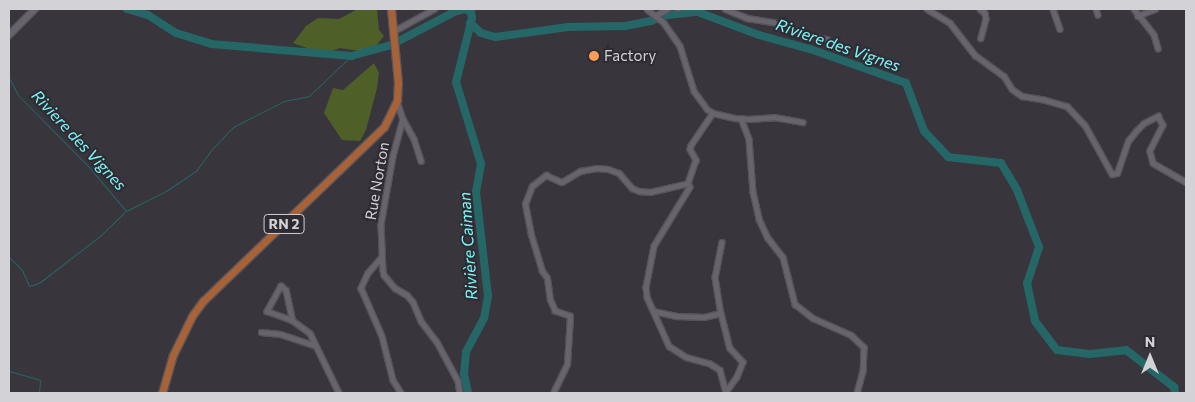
<!DOCTYPE html>
<meta charset="utf-8">
<style>
body{margin:0}
#map{position:relative;width:1195px;height:402px;overflow:hidden;background:#38353d;font-family:Commissioner,sans-serif}
div>[style]{position:absolute}
.green>*{inset:0;background:#4e5f28}
.stream>*{height:1px;margin:-0.5px;padding:0 0.5px;transform-origin:0.5px;border-radius:0.5px;background:#256767}
.river>*{height:8px;margin:-4px;padding:0 4px;transform-origin:4px;border-radius:4px;background:#256767}
.roads{filter:drop-shadow(1px 0 #55535a) drop-shadow(-1px 0 #55535a) drop-shadow(0 1px #55535a) drop-shadow(0 -1px #55535a)}
.street>*{height:4.5px;margin:-2.25px;padding:0 2.25px;transform-origin:2.25px;border-radius:2.25px;background:#67646d}
.secondary>*{height:6px;margin:-3px;padding:0 3px;transform-origin:3px;border-radius:3px;background:#67646d}
.primary>*{height:7px;margin:-3.5px;padding:0 3.5px;transform-origin:3.5px;border-radius:3.5px;background:#a86238}
.dots>*{width:14px;height:14px;translate:-50% -50%;box-sizing:border-box;border:2px solid #2e2b33;border-radius:50%}
span{translate:-50% -50%;white-space:nowrap;text-align:center;line-height:1.15;-webkit-text-stroke:4px #2e2b33;paint-order:stroke}
.shield-label span{padding:1px 4px;background:#2e2b33;border:1px solid;border-radius:4px;-webkit-text-stroke-width:0}
.shield-label{font-size:14px;color:#d3d2d7;font-weight:700}
.poi-label{font-size:15px;color:#d3d2d7}
.left{translate:0 -50%;text-align:left}
.street-label{font-size:15px;color:#d3d2d7}
.water-label{font-size:16px;color:#7bf8f8;font-style:italic}
.frame{position:absolute;inset:0;border:10px solid #d3d2d7;pointer-events:none}
.north{position:absolute;left:1125px;top:332px;width:50px;height:50px;-webkit-text-stroke:4px #2e2b33;paint-order:stroke;rotate:0deg;font-size:14px;font-weight:700;line-height:20px;text-align:center;color:#d3d2d7}
.north::after{content:'';display:block;margin:auto;width:18px;height:22px;background:#d3d2d7;clip-path:polygon(50% 0,100% 100%,50% 72%,0 100%)}
</style>
<div id="map">
<div class="green">
<i style="clip-path:polygon(358px 9px,377px 9px,379px 30px,384px 36px,376px 46px,360px 51px,340px 48px,323px 54px,293px 43px,306px 26px,318px 18px,339px 19px)"></i>
<i style="clip-path:polygon(374px 63px,379px 73px,377px 88px,366px 130px,360px 141px,342px 140px,324px 113px,333px 88px,343px 90px)"></i>
</div>
<div class="stream">
<i style="left:9px;top:78px;width:19px;rotate:62deg"></i>
<i style="left:18px;top:95px;width:101px;rotate:45.4deg"></i>
<i style="left:89px;top:167px;width:57px;rotate:49.9deg"></i>
<i style="left:126px;top:211px;width:45px;rotate:-26.6deg"></i>
<i style="left:166px;top:191px;width:36px;rotate:-34deg"></i>
<i style="left:196px;top:171px;width:26px;rotate:-54deg"></i>
<i style="left:211px;top:150px;width:32px;rotate:-46deg"></i>
<i style="left:233px;top:127px;width:57px;rotate:-27deg"></i>
<i style="left:284px;top:101px;width:25px;rotate:-11deg"></i>
<i style="left:309px;top:96px;width:58px;rotate:-43.6deg"></i>
<i style="left:9px;top:257px;width:18px;rotate:45deg"></i>
<i style="left:22px;top:270px;width:17px;rotate:66deg"></i>
<i style="left:29px;top:286px;width:10px;rotate:-17deg"></i>
<i style="left:39px;top:283px;width:78px;rotate:-37.7deg"></i>
<i style="left:101px;top:235px;width:33px;rotate:-44deg"></i>
<i style="left:9px;top:371px;width:32px;rotate:16deg"></i>
<i style="left:40px;top:380px;width:13px;rotate:94deg"></i>
</div>
<div class="river">
<i style="left:127px;top:9px;width:22px;rotate:16deg"></i>
<i style="left:148px;top:15px;width:33px;rotate:33deg"></i>
<i style="left:176px;top:33px;width:37px;rotate:17deg"></i>
<i style="left:211px;top:44px;width:141px;rotate:4.9deg"></i>
<i style="left:351px;top:56px;width:41px;rotate:-15.4deg"></i>
<i style="left:391px;top:45px;width:71px;rotate:-27.6deg"></i>
<i style="left:454px;top:12px;width:11px;rotate:-15deg"></i>
<i style="left:465px;top:9px;width:7px;rotate:27deg"></i>
<i style="left:471px;top:12px;width:6px;rotate:81deg"></i>
<i style="left:472px;top:18px;width:66px;rotate:104deg"></i>
<i style="left:456px;top:82px;width:86px;rotate:73deg"></i>
<i style="left:481px;top:164px;width:28px;rotate:100deg"></i>
<i style="left:476px;top:192px;width:105px;rotate:83.4deg"></i>
<i style="left:488px;top:296px;width:22px;rotate:100deg"></i>
<i style="left:484px;top:318px;width:38px;rotate:118deg"></i>
<i style="left:466px;top:352px;width:22px;rotate:95deg"></i>
<i style="left:464px;top:374px;width:19px;rotate:78deg"></i>
<i style="left:470px;top:23px;width:15px;rotate:42deg"></i>
<i style="left:481px;top:33px;width:15px;rotate:16deg"></i>
<i style="left:495px;top:37px;width:74px;rotate:-7.8deg"></i>
<i style="left:568px;top:27px;width:57px;rotate:-1deg"></i>
<i style="left:625px;top:26px;width:26px;rotate:-11deg"></i>
<i style="left:651px;top:21px;width:17px;rotate:-21deg"></i>
<i style="left:667px;top:15px;width:31px;rotate:-6deg"></i>
<i style="left:698px;top:12px;width:65px;rotate:20.7deg"></i>
<i style="left:759px;top:35px;width:53px;rotate:15.4deg"></i>
<i style="left:810px;top:49px;width:102px;rotate:19.5deg"></i>
<i style="left:906px;top:83px;width:51px;rotate:69.4deg"></i>
<i style="left:924px;top:131px;width:35px;rotate:47deg"></i>
<i style="left:948px;top:157px;width:53px;rotate:6.5deg"></i>
<i style="left:1001px;top:163px;width:31px;rotate:59deg"></i>
<i style="left:1017px;top:190px;width:61px;rotate:68.9deg"></i>
<i style="left:1039px;top:247px;width:38px;rotate:108deg"></i>
<i style="left:1027px;top:283px;width:39px;rotate:78deg"></i>
<i style="left:1035px;top:321px;width:36px;rotate:53deg"></i>
<i style="left:1057px;top:350px;width:33px;rotate:7deg"></i>
<i style="left:1090px;top:354px;width:36px;rotate:-6deg"></i>
<i style="left:1126px;top:350px;width:61px;rotate:37.6deg"></i>
<i style="left:1174px;top:387px;width:6px;rotate:81deg"></i>
</div>
<div class="roads">
<div class="street">
<i style="left:647px;top:9px;width:22px;rotate:39deg"></i>
<i style="left:664px;top:23px;width:28px;rotate:55deg"></i>
<i style="left:680px;top:46px;width:47px;rotate:72.7deg"></i>
<i style="left:694px;top:91px;width:22px;rotate:54deg"></i>
<i style="left:707px;top:109px;width:7px;rotate:34deg"></i>
<i style="left:713px;top:113px;width:22px;rotate:13deg"></i>
<i style="left:734px;top:118px;width:14px;rotate:4deg"></i>
<i style="left:748px;top:119px;width:26px;rotate:-4deg"></i>
<i style="left:774px;top:117px;width:29px;rotate:10deg"></i>
<i style="left:677px;top:9px;width:2px"></i>
<i style="left:725px;top:9px;width:24px;rotate:22deg"></i>
<i style="left:747px;top:18px;width:30px;rotate:9deg"></i>
<i style="left:777px;top:23px;width:36px;rotate:21deg"></i>
<i style="left:811px;top:36px;width:16px;rotate:11deg"></i>
<i style="left:927px;top:9px;width:27px;rotate:31deg"></i>
<i style="left:950px;top:23px;width:41px;rotate:52deg"></i>
<i style="left:975px;top:55px;width:36px;rotate:36deg"></i>
<i style="left:1004px;top:76px;width:15px;rotate:58deg"></i>
<i style="left:1012px;top:89px;width:12px;rotate:35deg"></i>
<i style="left:1022px;top:96px;width:20px;rotate:9deg"></i>
<i style="left:1042px;top:99px;width:26px;rotate:16deg"></i>
<i style="left:1067px;top:106px;width:26px;rotate:47deg"></i>
<i style="left:1085px;top:125px;width:56px;rotate:61.1deg"></i>
<i style="left:1112px;top:174px;width:5px;rotate:-11deg"></i>
<i style="left:1117px;top:173px;width:34px;rotate:-71deg"></i>
<i style="left:1128px;top:141px;width:13px;rotate:-51deg"></i>
<i style="left:1136px;top:131px;width:11px;rotate:-45deg"></i>
<i style="left:1144px;top:123px;width:16px;rotate:-27deg"></i>
<i style="left:1158px;top:116px;width:10px;rotate:61deg"></i>
<i style="left:1163px;top:125px;width:29px;rotate:117deg"></i>
<i style="left:1150px;top:151px;width:12px;rotate:76deg"></i>
<i style="left:1153px;top:163px;width:38px;rotate:30deg"></i>
<i style="left:980px;top:9px;width:6px;rotate:39deg"></i>
<i style="left:985px;top:13px;width:6px;rotate:81deg"></i>
<i style="left:986px;top:19px;width:20px;rotate:105deg"></i>
<i style="left:1053px;top:9px;width:21px;rotate:71deg"></i>
<i style="left:1096px;top:9px;width:6px;rotate:72deg"></i>
<i style="left:1134px;top:9px;width:33px;rotate:52deg"></i>
<i style="left:1154px;top:35px;width:14px;rotate:73deg"></i>
<i style="left:655px;top:16px;width:14px;rotate:-30deg"></i>
<i style="left:1137px;top:16px;width:19px;rotate:-21deg"></i>
<i style="left:392px;top:32px;width:48px;rotate:-28.7deg"></i>
<i style="left:397px;top:101px;width:19px;rotate:72deg"></i>
<i style="left:403px;top:119px;width:38px;rotate:105deg"></i>
<i style="left:393px;top:156px;width:70px;rotate:99.9deg"></i>
<i style="left:381px;top:225px;width:45px;rotate:87.5deg"></i>
<i style="left:383px;top:270px;width:5px;rotate:79deg"></i>
<i style="left:384px;top:275px;width:17px;rotate:50deg"></i>
<i style="left:395px;top:288px;width:14px;rotate:30deg"></i>
<i style="left:407px;top:295px;width:9px;rotate:49deg"></i>
<i style="left:413px;top:302px;width:21px;rotate:67deg"></i>
<i style="left:421px;top:321px;width:26px;rotate:53deg"></i>
<i style="left:437px;top:342px;width:44px;rotate:61.7deg"></i>
<i style="left:458px;top:381px;width:12px;rotate:81deg"></i>
<i style="left:713px;top:113px;width:40px;rotate:124deg"></i>
<i style="left:691px;top:146px;width:3px;rotate:108deg"></i>
<i style="left:690px;top:149px;width:13px;rotate:61deg"></i>
<i style="left:696px;top:160px;width:24px;rotate:109deg"></i>
<i style="left:688px;top:183px;width:4px;rotate:63deg"></i>
<i style="left:690px;top:187px;width:69px;rotate:121.4deg"></i>
<i style="left:654px;top:246px;width:42px;rotate:101deg"></i>
<i style="left:646px;top:287px;width:10px;rotate:84deg"></i>
<i style="left:647px;top:297px;width:54px;rotate:65.8deg"></i>
<i style="left:669px;top:346px;width:20px;rotate:33deg"></i>
<i style="left:686px;top:357px;width:24px;rotate:15deg"></i>
<i style="left:709px;top:363px;width:13px;rotate:32deg"></i>
<i style="left:720px;top:370px;width:24px;rotate:75deg"></i>
<i style="left:741px;top:118px;width:22px;rotate:69deg"></i>
<i style="left:749px;top:139px;width:53px;rotate:85.7deg"></i>
<i style="left:753px;top:192px;width:28px;rotate:77deg"></i>
<i style="left:759px;top:219px;width:21px;rotate:65deg"></i>
<i style="left:768px;top:238px;width:24px;rotate:52deg"></i>
<i style="left:783px;top:257px;width:49px;rotate:75.7deg"></i>
<i style="left:795px;top:304px;width:23px;rotate:38deg"></i>
<i style="left:813px;top:318px;width:42px;rotate:24.1deg"></i>
<i style="left:851px;top:335px;width:18px;rotate:43deg"></i>
<i style="left:864px;top:347px;width:24px;rotate:92deg"></i>
<i style="left:863px;top:371px;width:23px;rotate:105deg"></i>
<i style="left:403px;top:119px;width:23px;rotate:61deg"></i>
<i style="left:414px;top:139px;width:23px;rotate:72deg"></i>
<i style="left:722px;top:242px;width:36px;rotate:101deg"></i>
<i style="left:715px;top:277px;width:36px;rotate:81deg"></i>
<i style="left:721px;top:313px;width:36px;rotate:76deg"></i>
<i style="left:730px;top:348px;width:19px;rotate:47deg"></i>
<i style="left:743px;top:362px;width:16px;rotate:112deg"></i>
<i style="left:737px;top:377px;width:19px;rotate:126deg"></i>
<i style="left:382px;top:257px;width:21px;rotate:131deg"></i>
<i style="left:368px;top:273px;width:17px;rotate:115deg"></i>
<i style="left:361px;top:288px;width:52px;rotate:66.4deg"></i>
<i style="left:382px;top:336px;width:45px;rotate:76deg"></i>
<i style="left:393px;top:380px;width:15px;rotate:58deg"></i>
<i style="left:653px;top:311px;width:25px;rotate:12deg"></i>
<i style="left:677px;top:316px;width:27px;rotate:2deg"></i>
<i style="left:704px;top:317px;width:17px;rotate:-13deg"></i>
<i style="left:292px;top:320px;width:30px;rotate:-102deg"></i>
<i style="left:286px;top:291px;width:7px;rotate:-135deg"></i>
<i style="left:281px;top:286px;width:29px;rotate:119deg"></i>
<i style="left:267px;top:311px;width:27px;rotate:20deg"></i>
<i style="left:292px;top:320px;width:22px;rotate:36deg"></i>
<i style="left:310px;top:333px;width:67px;rotate:64.2deg"></i>
<i style="left:261px;top:332px;width:19px;rotate:6deg"></i>
<i style="left:280px;top:334px;width:36px;rotate:18deg"></i>
<i style="left:553px;top:393px;width:32px;rotate:-64deg"></i>
<i style="left:567px;top:364px;width:48px;rotate:-86.4deg"></i>
<i style="left:570px;top:316px;width:16px;rotate:-162deg"></i>
<i style="left:555px;top:311px;width:12px;rotate:-114deg"></i>
<i style="left:550px;top:300px;width:22px;rotate:-98deg"></i>
<i style="left:547px;top:278px;width:9px;rotate:-126deg"></i>
<i style="left:542px;top:271px;width:38px;rotate:-107deg"></i>
<i style="left:531px;top:235px;width:32px;rotate:-101deg"></i>
<i style="left:525px;top:204px;width:19px;rotate:-69deg"></i>
<i style="left:532px;top:186px;width:18px;rotate:-38deg"></i>
<i style="left:546px;top:175px;width:17px;rotate:24deg"></i>
<i style="left:562px;top:182px;width:21px;rotate:-31deg"></i>
<i style="left:580px;top:171px;width:17px;rotate:-10deg"></i>
<i style="left:597px;top:168px;width:11px;rotate:5deg"></i>
<i style="left:608px;top:169px;width:12px;rotate:20deg"></i>
<i style="left:619px;top:173px;width:20px;rotate:49deg"></i>
<i style="left:632px;top:188px;width:8px;rotate:23deg"></i>
<i style="left:639px;top:191px;width:11px;rotate:5deg"></i>
<i style="left:650px;top:192px;width:39px;rotate:-13deg"></i>
</div>
<div class="secondary">
<i style="left:9px;top:35px;width:37px;rotate:-45deg"></i>
</div>
<div class="primary">
<i style="left:162px;top:393px;width:40px;rotate:-74deg"></i>
<i style="left:173px;top:355px;width:43px;rotate:-64deg"></i>
<i style="left:192px;top:316px;width:19px;rotate:-54deg"></i>
<i style="left:203px;top:301px;width:251px;rotate:-43.9deg"></i>
<i style="left:384px;top:127px;width:30px;rotate:-64deg"></i>
<i style="left:397px;top:100px;width:17px;rotate:-87deg"></i>
<i style="left:398px;top:83px;width:74px;rotate:-95.4deg"></i>
</div>
</div>
<div class="dots">
<i style="left:594px;top:56px;background:#fd9d54"></i>
</div>
<div class="shield-label">
<span style="left:284px;top:224px">RN 2</span>
</div>
<div class="poi-label">
<span class="left" style="left:604px;top:56px">Factory</span>
</div>
<div class="street-label">
<span style="left:377px;top:181px;rotate:-80deg">Rue Norton</span>
</div>
<div class="water-label">
<span style="left:838px;top:45px;rotate:19deg">Riviere des Vignes</span>
<span style="left:79px;top:140px;rotate:47deg">Riviere des Vignes</span>
<span style="left:468px;top:246px;rotate:-94deg">Rivière Caiman</span>
</div>
<div class="frame"></div>
<div class="north">N</div>
</div>
